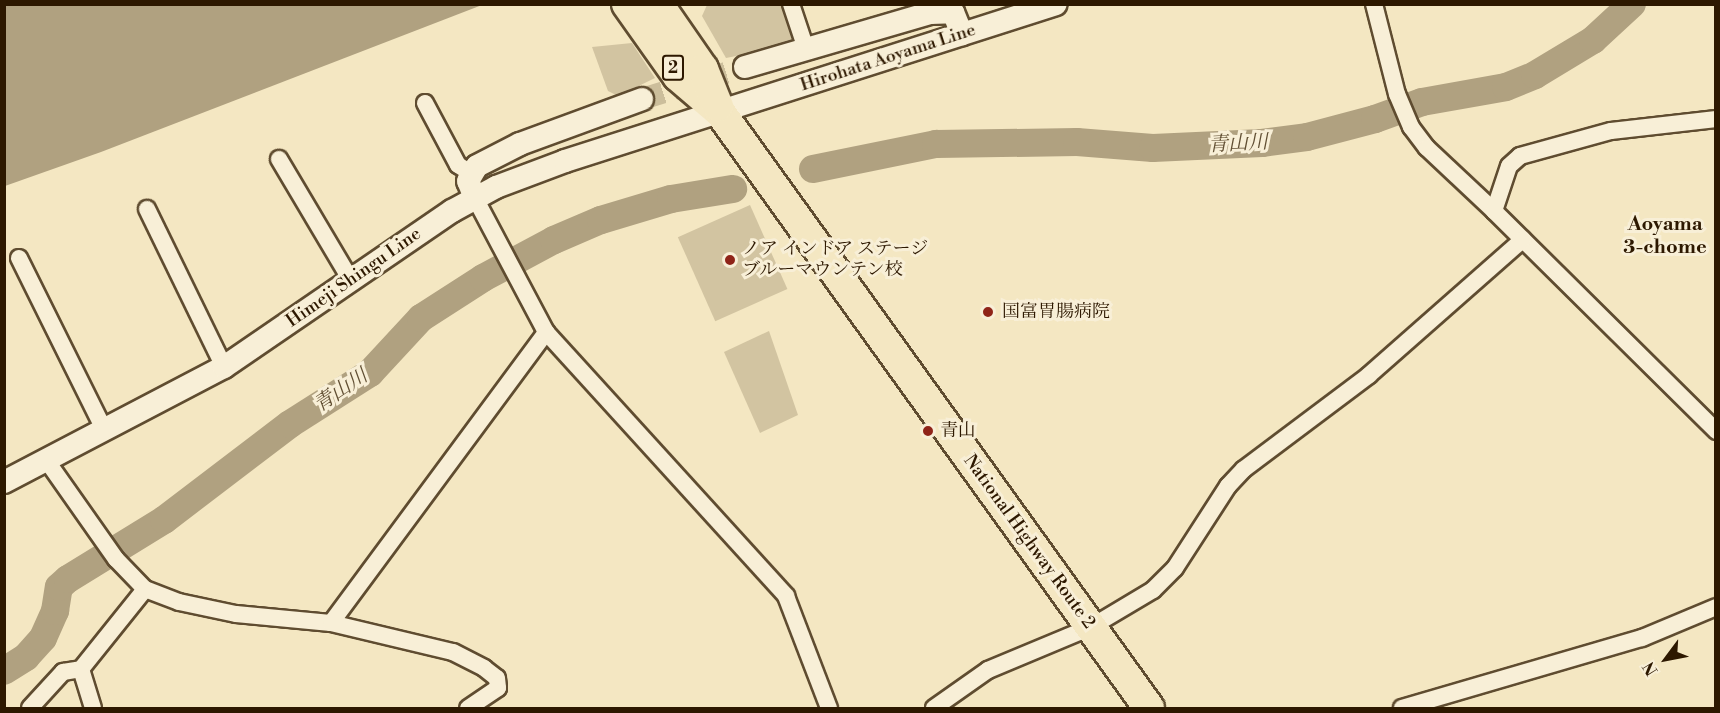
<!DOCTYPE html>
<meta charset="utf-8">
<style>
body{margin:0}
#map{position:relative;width:1720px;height:713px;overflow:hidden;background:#f4e7c2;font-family:"Libre Bodoni","Noto Serif JP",serif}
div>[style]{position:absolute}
.green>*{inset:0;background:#d2c4a1;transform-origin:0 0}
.water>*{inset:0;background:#b0a180}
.river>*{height:28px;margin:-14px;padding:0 14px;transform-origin:14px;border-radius:14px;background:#b0a180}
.secondary-tunnel>*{height:22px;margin-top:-11px;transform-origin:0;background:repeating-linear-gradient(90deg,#ccbe9b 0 22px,transparent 0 33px)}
.roads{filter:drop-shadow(2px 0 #5f4c30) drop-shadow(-2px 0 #5f4c30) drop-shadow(0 2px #5f4c30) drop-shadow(0 -2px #5f4c30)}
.street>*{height:16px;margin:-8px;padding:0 8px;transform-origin:8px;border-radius:8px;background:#f8efd7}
.secondary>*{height:22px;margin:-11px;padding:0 11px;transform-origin:11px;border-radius:11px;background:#f8efd7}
.highway>*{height:30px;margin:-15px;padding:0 15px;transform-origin:15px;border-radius:15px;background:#f4e7c2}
.dots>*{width:16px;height:16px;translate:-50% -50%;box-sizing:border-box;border:3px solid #f8efd7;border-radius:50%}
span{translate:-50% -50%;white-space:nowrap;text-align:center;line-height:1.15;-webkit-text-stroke:6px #f8efd7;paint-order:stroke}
.shield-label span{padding:2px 4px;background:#f8efd7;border:2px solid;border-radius:4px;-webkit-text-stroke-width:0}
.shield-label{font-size:16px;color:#2d1800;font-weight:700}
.street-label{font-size:18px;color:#2d1800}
.poi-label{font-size:18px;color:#2d1800}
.left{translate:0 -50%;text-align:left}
.water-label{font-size:20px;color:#614f33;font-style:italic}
.neighbourhood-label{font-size:20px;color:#2d1800;font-weight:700}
.frame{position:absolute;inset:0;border:6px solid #2d1800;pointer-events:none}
.north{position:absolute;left:1636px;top:629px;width:60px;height:60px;-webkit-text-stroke:4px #f8efd7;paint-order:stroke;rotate:238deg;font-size:16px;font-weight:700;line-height:24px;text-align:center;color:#2d1800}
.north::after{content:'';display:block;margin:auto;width:21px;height:27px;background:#2d1800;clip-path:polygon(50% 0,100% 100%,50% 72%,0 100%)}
</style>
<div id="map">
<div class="green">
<i style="clip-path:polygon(707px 5px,782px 5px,796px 44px,726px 58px,702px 16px)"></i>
<i style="clip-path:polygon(632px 43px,655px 78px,618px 96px,608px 91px,592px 47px)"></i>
<i style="left:750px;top:205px;width:92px;height:79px;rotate:66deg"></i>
<i style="clip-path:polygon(769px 331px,798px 415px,760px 433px,724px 352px)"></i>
</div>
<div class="water">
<i style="clip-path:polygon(4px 5px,5px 4px,482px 5px,101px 152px,5px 186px)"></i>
</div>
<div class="river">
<i style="left:813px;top:169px;width:126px;rotate:-11.5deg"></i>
<i style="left:936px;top:144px;width:141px;rotate:-0.8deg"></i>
<i style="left:1077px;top:142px;width:76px;rotate:4.5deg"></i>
<i style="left:1153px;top:148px;width:109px;rotate:-2.6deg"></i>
<i style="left:1262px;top:143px;width:45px;rotate:-7.6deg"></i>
<i style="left:1307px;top:137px;width:70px;rotate:-14.8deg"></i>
<i style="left:1375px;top:119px;width:50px;rotate:-19.9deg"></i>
<i style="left:1422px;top:102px;width:85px;rotate:-10.1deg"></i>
<i style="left:1506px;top:87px;width:31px;rotate:-22deg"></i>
<i style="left:1535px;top:75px;width:68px;rotate:-31.1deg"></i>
<i style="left:1593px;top:40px;width:53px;rotate:-42.7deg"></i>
<i style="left:4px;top:671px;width:26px;rotate:-32deg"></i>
<i style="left:26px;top:657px;width:25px;rotate:-48deg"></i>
<i style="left:43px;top:638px;width:30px;rotate:-66deg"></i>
<i style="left:55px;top:611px;width:24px;rotate:-81deg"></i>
<i style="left:59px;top:587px;width:12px;rotate:-42deg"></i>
<i style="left:68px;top:579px;width:113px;rotate:-31.6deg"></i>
<i style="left:164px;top:520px;width:158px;rotate:-37.3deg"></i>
<i style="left:290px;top:424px;width:95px;rotate:-32.5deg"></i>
<i style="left:370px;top:373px;width:75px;rotate:-47.2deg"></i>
<i style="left:421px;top:318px;width:74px;rotate:-32.8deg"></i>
<i style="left:483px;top:278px;width:81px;rotate:-28.2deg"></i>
<i style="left:554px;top:240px;width:51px;rotate:-23.1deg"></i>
<i style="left:601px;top:220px;width:73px;rotate:-16.7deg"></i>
<i style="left:671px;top:199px;width:63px;rotate:-9.2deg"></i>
</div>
<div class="secondary-tunnel">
<i style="left:642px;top:99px;width:108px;rotate:-17.3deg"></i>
</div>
<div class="roads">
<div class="street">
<i style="left:791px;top:4px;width:47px;rotate:71.6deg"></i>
<i style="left:1374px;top:4px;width:93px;rotate:75.7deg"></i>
<i style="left:1397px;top:94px;width:36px;rotate:67deg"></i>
<i style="left:1411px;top:127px;width:26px;rotate:53deg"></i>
<i style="left:1427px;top:148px;width:92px;rotate:43.2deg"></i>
<i style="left:1494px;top:211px;width:313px;rotate:44.7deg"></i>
<i style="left:425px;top:103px;width:70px;rotate:62deg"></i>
<i style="left:458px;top:165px;width:15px;rotate:32deg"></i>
<i style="left:279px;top:159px;width:143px;rotate:59.3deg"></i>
<i style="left:475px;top:198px;width:152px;rotate:62.1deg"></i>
<i style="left:546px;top:332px;width:357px;rotate:47.7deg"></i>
<i style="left:786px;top:596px;width:120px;rotate:69deg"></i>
<i style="left:147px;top:209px;width:176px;rotate:64deg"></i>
<i style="left:1494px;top:211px;width:47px;rotate:-71.6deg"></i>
<i style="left:1509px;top:166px;width:15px;rotate:-42deg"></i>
<i style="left:1520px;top:156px;width:94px;rotate:-15.4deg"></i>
<i style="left:1611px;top:131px;width:106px;rotate:-6.5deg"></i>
<i style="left:19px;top:258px;width:193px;rotate:63.6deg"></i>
<i style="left:47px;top:461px;width:120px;rotate:54.9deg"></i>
<i style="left:116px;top:559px;width:42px;rotate:46deg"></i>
<i style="left:145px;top:589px;width:36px;rotate:21deg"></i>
<i style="left:179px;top:602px;width:58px;rotate:11.9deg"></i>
<i style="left:236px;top:614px;width:95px;rotate:5.4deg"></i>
<i style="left:331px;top:623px;width:125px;rotate:13.4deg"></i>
<i style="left:453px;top:652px;width:35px;rotate:27deg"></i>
<i style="left:484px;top:668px;width:16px;rotate:38deg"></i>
<i style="left:497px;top:678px;width:10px;rotate:84deg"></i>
<i style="left:498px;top:688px;width:36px;rotate:146deg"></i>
<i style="left:331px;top:623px;width:362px;rotate:-53.5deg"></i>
<i style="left:30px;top:708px;width:49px;rotate:-47.5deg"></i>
<i style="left:63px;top:672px;width:18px;rotate:-9deg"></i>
<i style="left:93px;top:708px;width:41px;rotate:-107.1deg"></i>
<i style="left:81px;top:669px;width:102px;rotate:-51.3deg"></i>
<i style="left:934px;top:708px;width:66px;rotate:-35.1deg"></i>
<i style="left:988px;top:670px;width:112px;rotate:-22.7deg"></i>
<i style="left:1091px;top:627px;width:72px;rotate:-30.8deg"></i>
<i style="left:1153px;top:590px;width:31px;rotate:-45deg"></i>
<i style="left:1175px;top:568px;width:98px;rotate:-57.1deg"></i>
<i style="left:1228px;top:486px;width:23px;rotate:-47deg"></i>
<i style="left:1244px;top:469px;width:156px;rotate:-36.9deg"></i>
<i style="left:1369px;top:375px;width:205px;rotate:-41.4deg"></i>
<i style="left:1402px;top:708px;width:250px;rotate:-16.3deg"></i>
<i style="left:1642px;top:638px;width:80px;rotate:-22.7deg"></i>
</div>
<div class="secondary">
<i style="left:745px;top:67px;width:193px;rotate:-16.3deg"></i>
<i style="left:930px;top:13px;width:23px;rotate:-2deg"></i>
<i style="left:953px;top:12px;width:24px;rotate:68deg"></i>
<i style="left:475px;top:198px;width:18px;rotate:-112deg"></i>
<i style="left:468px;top:181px;width:17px;rotate:-59deg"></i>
<i style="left:477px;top:166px;width:48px;rotate:-27.1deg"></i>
<i style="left:520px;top:144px;width:130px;rotate:-20.2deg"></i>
<i style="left:4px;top:482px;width:248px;rotate:-27.6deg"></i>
<i style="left:224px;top:367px;width:276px;rotate:-34.4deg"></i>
<i style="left:452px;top:211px;width:50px;rotate:-28.6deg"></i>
<i style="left:496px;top:187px;width:74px;rotate:-20.6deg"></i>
<i style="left:565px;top:161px;width:515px;rotate:-17.73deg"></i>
</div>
<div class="highway">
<i style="left:627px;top:4px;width:88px;rotate:54.7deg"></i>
<i style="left:678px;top:76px;width:55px;rotate:40.6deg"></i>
<i style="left:720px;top:112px;width:734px;rotate:54.25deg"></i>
<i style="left:658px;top:4px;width:79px;rotate:55.3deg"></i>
<i style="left:703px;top:69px;width:40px;rotate:68deg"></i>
</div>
</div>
<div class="dots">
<i style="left:730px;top:260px;background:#8f2418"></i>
<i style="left:988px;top:312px;background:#8f2418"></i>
<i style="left:928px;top:431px;background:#8f2418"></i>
</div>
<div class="shield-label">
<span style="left:673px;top:68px">2</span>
</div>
<div class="street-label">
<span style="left:888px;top:58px;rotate:-18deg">Hirohata Aoyama Line</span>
<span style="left:354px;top:278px;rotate:-35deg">Himeji Shingu Line</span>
<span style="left:1029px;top:542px;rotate:54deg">National Highway Route 2</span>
</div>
<div class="poi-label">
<span class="left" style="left:742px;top:260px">ノア インドア ステージ<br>ブルーマウンテン校</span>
<span class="left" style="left:1002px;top:312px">国富胃腸病院</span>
<span class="left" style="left:940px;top:431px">青山</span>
</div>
<div class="water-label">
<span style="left:1238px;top:144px;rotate:-3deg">青山川</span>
<span style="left:341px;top:391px;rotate:-34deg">青山川</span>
</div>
<div class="neighbourhood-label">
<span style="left:1665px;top:236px">Aoyama<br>3-chome</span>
</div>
<div class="frame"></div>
<div class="north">N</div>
</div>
